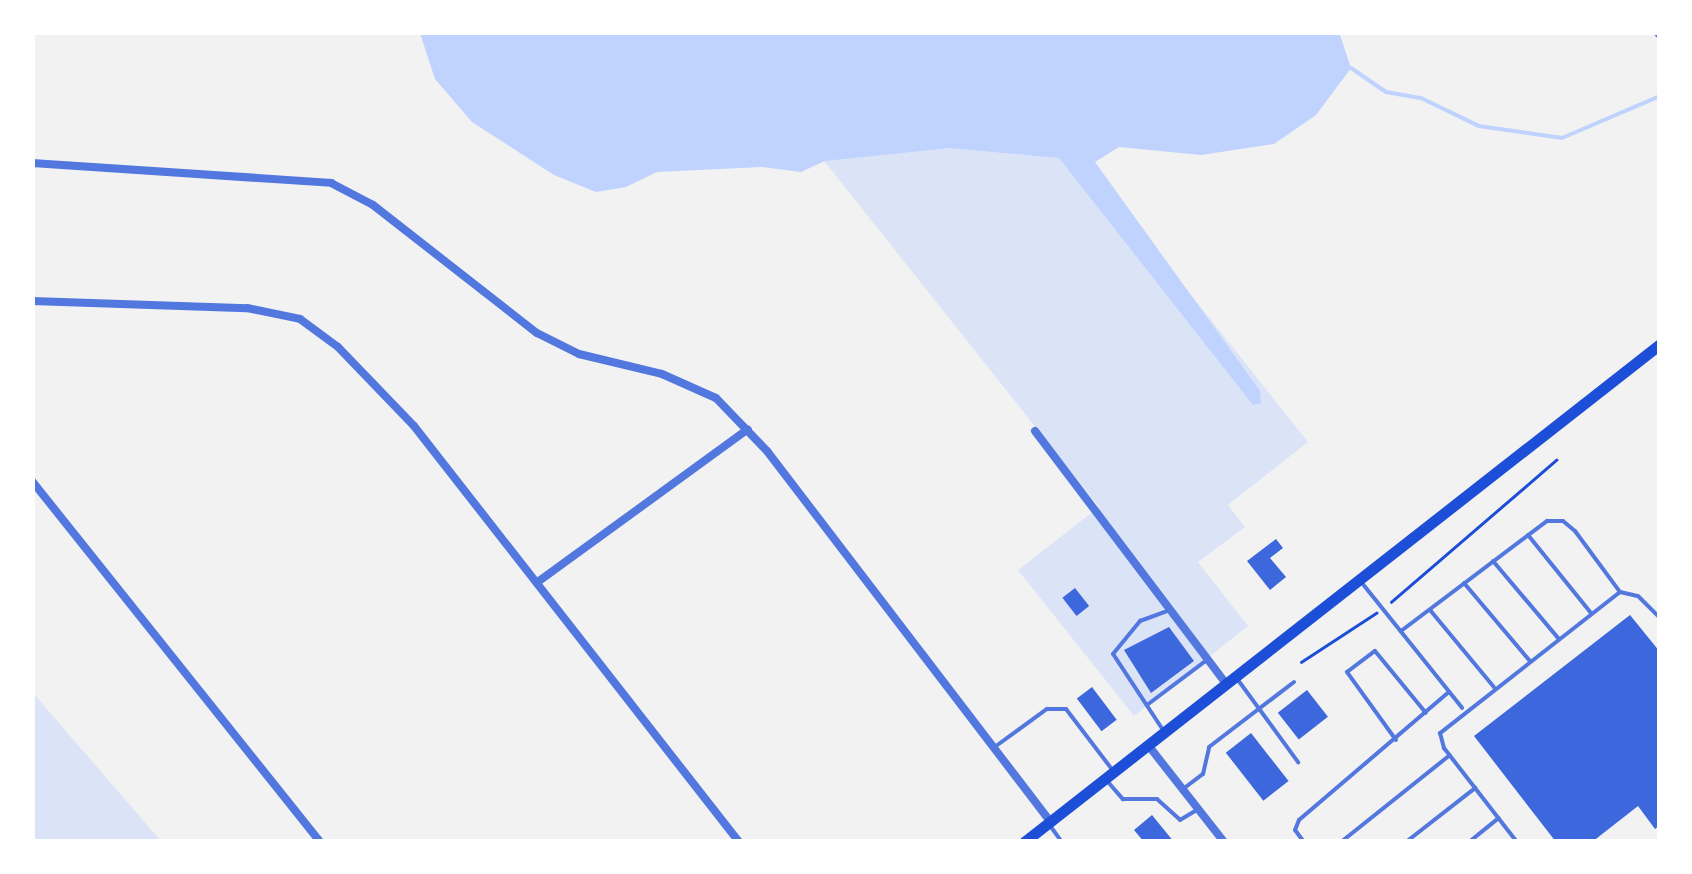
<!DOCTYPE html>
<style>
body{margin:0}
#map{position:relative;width:1692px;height:874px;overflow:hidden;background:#f2f2f2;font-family:"Exo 2",sans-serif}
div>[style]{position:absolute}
.green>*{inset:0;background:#dbe4f7}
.water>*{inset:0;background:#bfd3fe}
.stream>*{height:4px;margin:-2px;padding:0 2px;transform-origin:2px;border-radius:2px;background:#bfd3fe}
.building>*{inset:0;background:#3d67dc;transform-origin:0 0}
.path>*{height:2.5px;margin:-1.25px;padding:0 1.25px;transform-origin:1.25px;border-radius:1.25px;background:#1d4ed8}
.service>*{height:4px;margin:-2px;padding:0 2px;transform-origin:2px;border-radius:2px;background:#5277de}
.minor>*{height:8px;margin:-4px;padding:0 4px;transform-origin:4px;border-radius:4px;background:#5277de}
.trunk>*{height:11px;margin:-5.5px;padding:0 5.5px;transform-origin:5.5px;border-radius:5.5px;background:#1d4ed8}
span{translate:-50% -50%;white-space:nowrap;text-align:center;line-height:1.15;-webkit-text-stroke:10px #fff;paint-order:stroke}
.frame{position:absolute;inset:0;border:35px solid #fff;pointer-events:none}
</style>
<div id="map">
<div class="green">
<i style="clip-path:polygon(983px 33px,1308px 442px,1228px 505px,1245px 527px,1198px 562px,1248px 626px,1134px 716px,1018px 570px,1099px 507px,790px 118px)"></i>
<i style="clip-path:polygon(32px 693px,33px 693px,161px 841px,33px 841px)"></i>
</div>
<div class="water">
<i style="clip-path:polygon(1339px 32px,1351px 68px,1316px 115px,1274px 144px,1201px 155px,1119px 147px,1095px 162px,1260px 391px,1261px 403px,1253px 405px,1059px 158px,949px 148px,825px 161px,801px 172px,762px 167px,657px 172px,626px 187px,596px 192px,554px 175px,472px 122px,435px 79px,420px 33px)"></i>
</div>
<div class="stream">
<i style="left:1351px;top:68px;width:42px;rotate:34.4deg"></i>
<i style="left:1386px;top:92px;width:36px;rotate:10deg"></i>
<i style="left:1421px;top:98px;width:64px;rotate:25.8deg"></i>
<i style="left:1479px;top:126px;width:84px;rotate:8.2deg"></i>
<i style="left:1562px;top:138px;width:107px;rotate:-23.2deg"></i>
</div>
<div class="building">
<i style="clip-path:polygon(1276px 539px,1283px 548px,1270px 558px,1286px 577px,1270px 590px,1247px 561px)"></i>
<i style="left:1075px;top:588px;width:23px;height:16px;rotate:52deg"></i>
<i style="clip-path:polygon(1630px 615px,1660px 652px,1660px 825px,1655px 829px,1638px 806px,1592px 842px,1556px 842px,1474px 736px)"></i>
<i style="clip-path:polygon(1169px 627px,1194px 661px,1151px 693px,1124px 650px)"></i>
<i style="left:1092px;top:687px;width:41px;height:19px;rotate:53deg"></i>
<i style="left:1307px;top:690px;width:34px;height:37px;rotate:52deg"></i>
<i style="left:1251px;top:733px;width:61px;height:32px;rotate:52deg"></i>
<i style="clip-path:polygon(1152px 815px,1174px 842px,1144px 842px,1134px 830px)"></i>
</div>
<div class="path">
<i style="left:1391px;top:602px;width:218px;rotate:-40.7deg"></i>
<i style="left:1301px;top:662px;width:90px;rotate:-33.2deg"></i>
</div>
<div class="service">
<i style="left:1528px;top:535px;width:100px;rotate:51.1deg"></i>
<i style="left:1493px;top:561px;width:101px;rotate:49.8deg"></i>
<i style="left:1362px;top:583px;width:160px;rotate:51.3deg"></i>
<i style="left:1464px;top:583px;width:101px;rotate:49.8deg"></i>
<i style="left:1620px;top:592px;width:18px;rotate:13deg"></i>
<i style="left:1638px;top:596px;width:31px;rotate:45deg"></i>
<i style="left:1430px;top:610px;width:100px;rotate:50.3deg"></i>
<i style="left:1401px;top:631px;width:183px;rotate:-37deg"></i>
<i style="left:1547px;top:521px;width:16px"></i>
<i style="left:1563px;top:521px;width:16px;rotate:40deg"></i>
<i style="left:1575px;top:531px;width:76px;rotate:53.6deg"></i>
<i style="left:1620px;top:592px;width:229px;rotate:141.9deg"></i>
<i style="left:1440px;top:733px;width:16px;rotate:75deg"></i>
<i style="left:1444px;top:748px;width:119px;rotate:52.2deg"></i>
<i style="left:1238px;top:680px;width:102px;rotate:53.8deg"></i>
<i style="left:1147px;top:705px;width:75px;rotate:-36.9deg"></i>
<i style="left:1163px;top:730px;width:91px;rotate:-123.3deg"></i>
<i style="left:1113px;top:654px;width:43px;rotate:-50.7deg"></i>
<i style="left:1140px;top:621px;width:33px;rotate:-20deg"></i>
<i style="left:1396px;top:740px;width:84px;rotate:-125.8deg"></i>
<i style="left:1347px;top:672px;width:35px;rotate:-37deg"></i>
<i style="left:1375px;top:651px;width:80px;rotate:50.6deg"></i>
<i style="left:996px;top:746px;width:63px;rotate:-36deg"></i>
<i style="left:1047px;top:709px;width:19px"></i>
<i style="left:1066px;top:709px;width:74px;rotate:52.7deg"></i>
<i style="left:1108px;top:782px;width:23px;rotate:49deg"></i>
<i style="left:1123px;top:799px;width:34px"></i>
<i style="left:1157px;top:799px;width:31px;rotate:42deg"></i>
<i style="left:1180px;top:820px;width:21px;rotate:-31deg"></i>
<i style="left:1183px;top:789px;width:25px;rotate:-37deg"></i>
<i style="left:1203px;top:774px;width:28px;rotate:-77deg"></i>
<i style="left:1209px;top:747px;width:107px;rotate:-37.4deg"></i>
<i style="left:1051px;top:827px;width:19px;rotate:54deg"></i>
<i style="left:1304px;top:842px;width:15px;rotate:-127deg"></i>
<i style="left:1295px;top:830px;width:11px;rotate:-68deg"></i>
<i style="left:1299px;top:820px;width:197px;rotate:-40.5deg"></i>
<i style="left:1341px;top:842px;width:139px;rotate:-38.6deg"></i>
<i style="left:1406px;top:842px;width:88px;rotate:-38deg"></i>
<i style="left:1469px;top:842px;width:38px;rotate:-39deg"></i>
<i style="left:1658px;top:842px;width:3px;rotate:-45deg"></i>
</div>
<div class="minor">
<i style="left:1657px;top:32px;width:4px;rotate:45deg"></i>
<i style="left:32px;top:163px;width:300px;rotate:3.8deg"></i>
<i style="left:331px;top:183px;width:47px;rotate:27.6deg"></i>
<i style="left:373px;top:205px;width:208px;rotate:38deg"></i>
<i style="left:537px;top:333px;width:47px;rotate:26.6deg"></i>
<i style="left:579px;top:354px;width:85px;rotate:13.5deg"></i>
<i style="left:662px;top:374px;width:59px;rotate:24deg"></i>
<i style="left:716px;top:398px;width:74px;rotate:46.1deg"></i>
<i style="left:767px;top:451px;width:466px;rotate:52.6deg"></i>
<i style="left:32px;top:301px;width:215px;rotate:1.9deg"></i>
<i style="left:247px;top:308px;width:54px;rotate:11.7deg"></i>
<i style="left:300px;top:319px;width:47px;rotate:36.4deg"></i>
<i style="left:338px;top:347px;width:110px;rotate:46.1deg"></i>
<i style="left:414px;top:426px;width:528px;rotate:52deg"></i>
<i style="left:1035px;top:431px;width:317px;rotate:52.9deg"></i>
<i style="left:32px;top:481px;width:462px;rotate:51.4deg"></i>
<i style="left:539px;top:581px;width:258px;rotate:-36deg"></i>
<i style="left:1148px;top:745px;width:123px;rotate:51.9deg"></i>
</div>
<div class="trunk">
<i style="left:1024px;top:842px;width:808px;rotate:-38.06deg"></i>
</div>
<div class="frame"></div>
</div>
